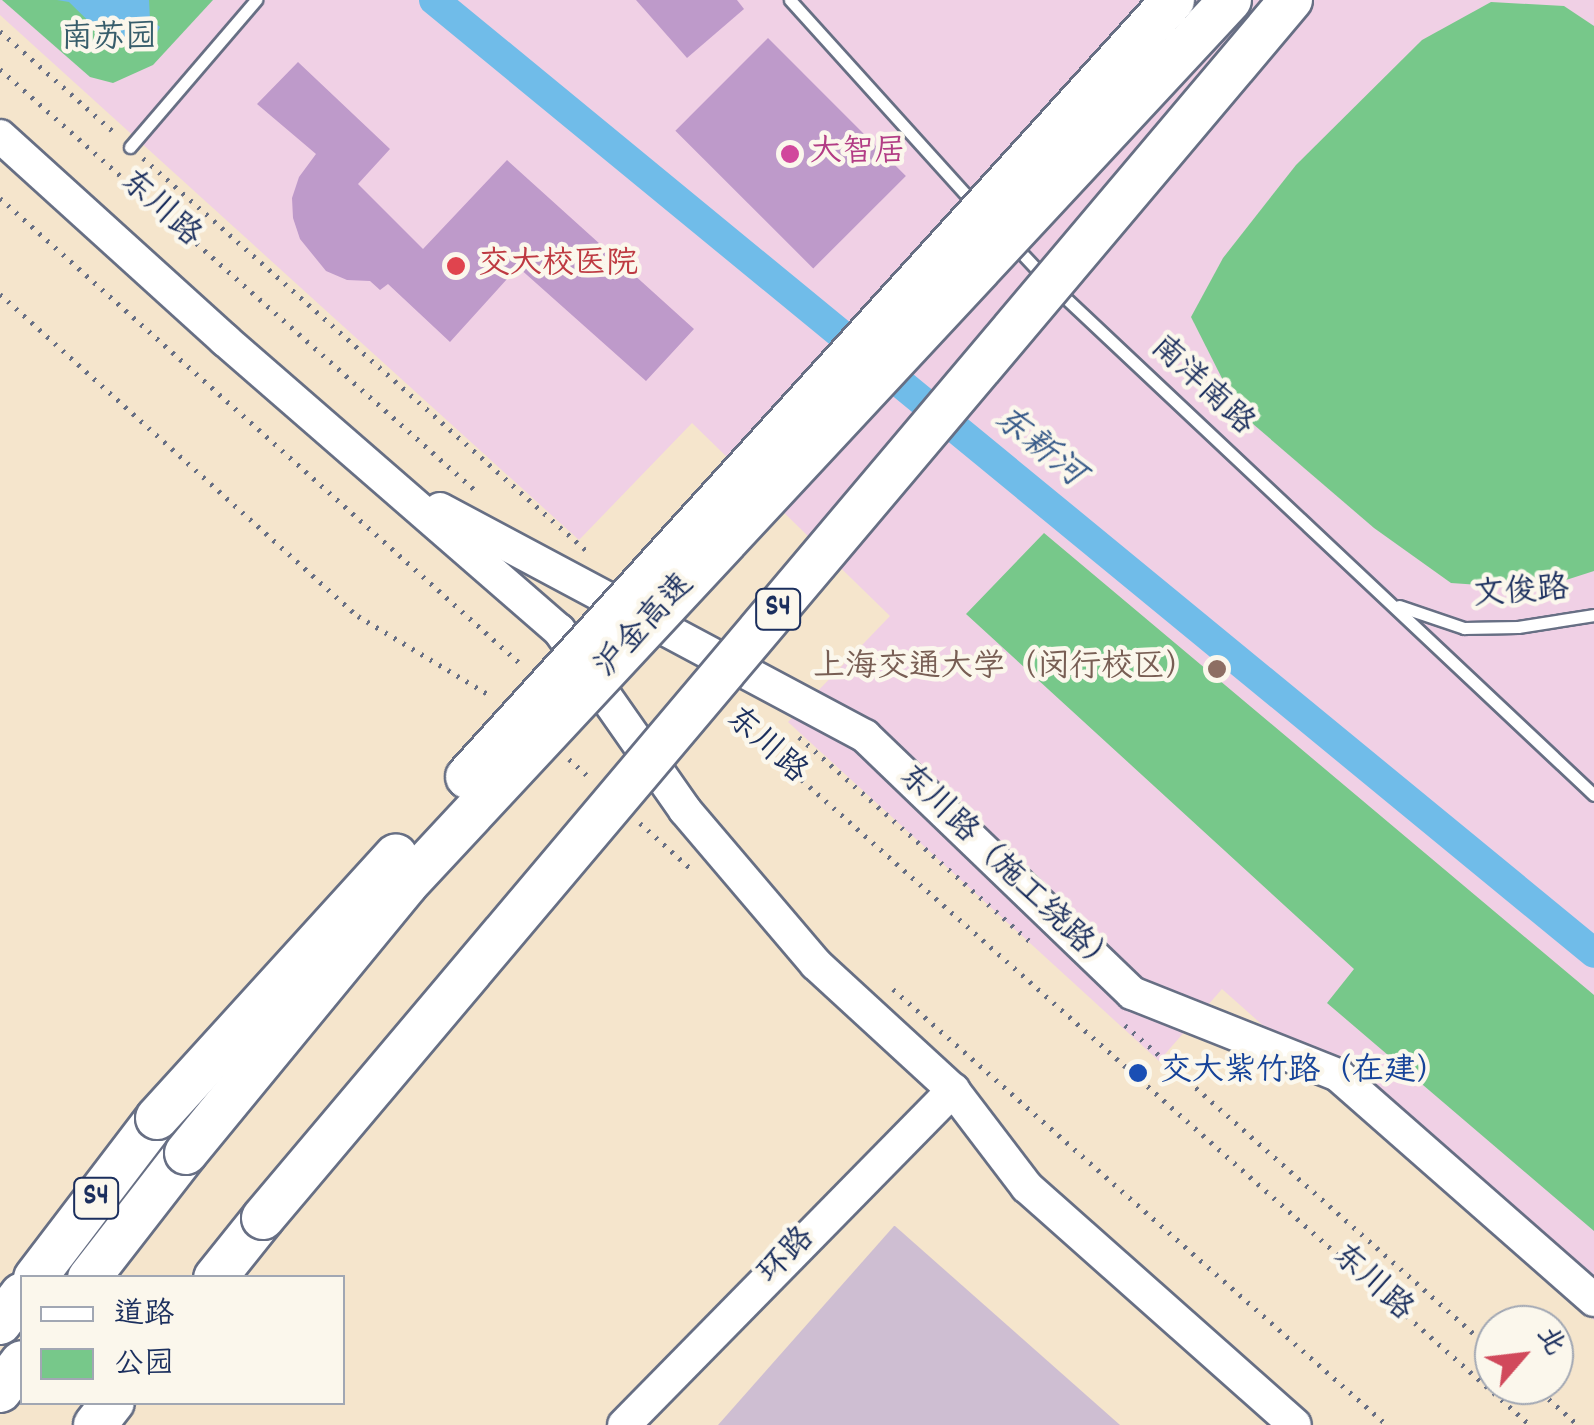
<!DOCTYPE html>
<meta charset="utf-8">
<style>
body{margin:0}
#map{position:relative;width:1594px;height:1425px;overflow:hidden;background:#f5e5cc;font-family:Dekko,"LXGW WenKai TC",sans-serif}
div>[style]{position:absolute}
.built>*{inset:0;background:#f0d0e5}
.industrial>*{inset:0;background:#cebed2}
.green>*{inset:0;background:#77c88a}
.water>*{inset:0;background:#70bce9}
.canal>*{height:30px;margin:-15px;padding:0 15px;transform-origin:15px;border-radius:15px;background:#70bce9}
.building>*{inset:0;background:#be9aca;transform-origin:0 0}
.path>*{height:5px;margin-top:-2.5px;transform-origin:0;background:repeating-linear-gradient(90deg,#676f84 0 2.5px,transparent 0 10.5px)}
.roads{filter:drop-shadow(2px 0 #676f84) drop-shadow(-2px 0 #676f84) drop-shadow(0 2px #676f84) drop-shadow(0 -2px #676f84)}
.service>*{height:11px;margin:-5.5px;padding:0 5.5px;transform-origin:5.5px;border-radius:5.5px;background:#fff}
.secondary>*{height:32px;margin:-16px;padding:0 16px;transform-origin:16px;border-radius:16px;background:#fff}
.motorway>*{height:42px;margin:-21px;padding:0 21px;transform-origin:21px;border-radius:21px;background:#fff}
.bridges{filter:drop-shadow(2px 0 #676f84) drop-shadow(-2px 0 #676f84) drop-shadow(0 2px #676f84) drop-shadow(0 -2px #676f84)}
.motorway-bridge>*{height:42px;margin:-21px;padding:0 21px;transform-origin:21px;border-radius:21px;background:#fff}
.dots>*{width:28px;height:28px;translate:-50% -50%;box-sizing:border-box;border:5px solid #fbf7ec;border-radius:50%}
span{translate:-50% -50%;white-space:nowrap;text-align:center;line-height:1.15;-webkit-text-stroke:9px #fbf7ec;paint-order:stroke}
.shield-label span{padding:2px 8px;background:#fbf7ec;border:2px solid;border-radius:8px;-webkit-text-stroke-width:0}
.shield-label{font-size:30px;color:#1b2f5e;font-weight:700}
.park-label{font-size:32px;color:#375d6b}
.hotel-label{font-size:32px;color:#b23c85}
.left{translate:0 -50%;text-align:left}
.street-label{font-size:32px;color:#1b2f5e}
.health-label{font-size:32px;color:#be3a42}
.education-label{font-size:32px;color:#785e54}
.right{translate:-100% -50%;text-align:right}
.transit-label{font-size:32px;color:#164399}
.water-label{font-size:35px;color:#355988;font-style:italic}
.legend{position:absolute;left:20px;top:1275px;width:325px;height:130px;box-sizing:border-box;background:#fbf7ec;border:2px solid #a1a7b3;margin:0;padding:12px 18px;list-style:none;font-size:30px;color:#1b2f5e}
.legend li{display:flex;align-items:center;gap:20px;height:50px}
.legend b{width:50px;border:2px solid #a1a7b3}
.north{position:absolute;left:1474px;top:1305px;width:100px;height:100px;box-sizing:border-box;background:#fbf7ec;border:2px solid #a1a7b3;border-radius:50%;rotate:62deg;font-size:28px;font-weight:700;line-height:40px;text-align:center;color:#1b2f5e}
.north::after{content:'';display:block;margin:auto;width:35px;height:45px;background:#d1495b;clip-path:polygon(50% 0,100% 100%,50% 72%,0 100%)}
</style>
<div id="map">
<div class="built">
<i style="clip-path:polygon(0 0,1594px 0,1594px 1320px,1222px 989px,1159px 1061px,788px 722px,890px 616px,692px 423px,579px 540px,0 15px)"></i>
</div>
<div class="industrial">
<i style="clip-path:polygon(894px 1226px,895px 1226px,1120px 1425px,718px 1425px)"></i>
</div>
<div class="green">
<i style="clip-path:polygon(2px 0,213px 0,153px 65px,113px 83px,90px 77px)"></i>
<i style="clip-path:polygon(1491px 2px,1564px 6px,1594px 26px,1594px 571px,1538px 589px,1451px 583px,1374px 528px,1239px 412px,1191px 317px,1223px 258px,1296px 165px,1422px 40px)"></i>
<i style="clip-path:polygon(1044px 533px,1594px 995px,1594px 1231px,1327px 1003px,1354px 969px,966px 614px)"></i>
</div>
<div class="water">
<i style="clip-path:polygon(57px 0,149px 0,150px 19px,160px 27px,150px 45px,135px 36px,116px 48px,69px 2px)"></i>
</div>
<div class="canal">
<i style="left:434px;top:0;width:1501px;rotate:39.4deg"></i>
</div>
<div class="building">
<i style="clip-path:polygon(636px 0,737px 0,744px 9px,687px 58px)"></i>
<i style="left:768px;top:38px;width:195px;height:131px;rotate:45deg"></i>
<i style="clip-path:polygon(298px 62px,390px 149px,358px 184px,423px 249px,507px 160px,694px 329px,646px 381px,518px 267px,450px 342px,388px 284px,380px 290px,370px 281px,347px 280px,326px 271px,300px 239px,293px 218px,292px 198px,299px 177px,316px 154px,257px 104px)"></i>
</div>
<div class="path">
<i style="left:0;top:31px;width:155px;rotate:41.6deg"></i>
<i style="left:0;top:69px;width:636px;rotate:41.56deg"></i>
<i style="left:143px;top:158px;width:594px;rotate:41.52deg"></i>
<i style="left:0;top:198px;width:702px;rotate:41.82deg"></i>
<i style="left:0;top:294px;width:482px;rotate:42deg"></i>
<i style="left:358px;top:616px;width:155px;rotate:31deg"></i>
<i style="left:731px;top:717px;width:1068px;rotate:41.54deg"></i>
<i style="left:799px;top:737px;width:310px;rotate:41.5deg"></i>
<i style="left:569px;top:759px;width:30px;rotate:42deg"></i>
<i style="left:640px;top:823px;width:69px;rotate:42deg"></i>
<i style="left:893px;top:989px;width:659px;rotate:41.43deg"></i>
<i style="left:1125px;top:1025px;width:492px;rotate:41.5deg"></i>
<i style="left:1533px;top:1385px;width:60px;rotate:41.6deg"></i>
</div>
<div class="roads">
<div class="service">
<i style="left:790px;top:0;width:276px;rotate:47.9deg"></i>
<i style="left:130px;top:147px;width:194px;rotate:-49.4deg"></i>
<i style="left:1012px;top:243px;width:47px;rotate:46.7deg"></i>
<i style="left:1057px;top:290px;width:737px;rotate:43.24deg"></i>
<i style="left:1399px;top:606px;width:69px;rotate:18.7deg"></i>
<i style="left:1464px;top:628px;width:54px;rotate:-1.1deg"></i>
<i style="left:1518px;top:627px;width:77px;rotate:-9deg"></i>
</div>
<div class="secondary">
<i style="left:0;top:136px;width:304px;rotate:42.2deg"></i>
<i style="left:225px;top:340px;width:442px;rotate:41deg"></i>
<i style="left:559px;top:630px;width:220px;rotate:55deg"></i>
<i style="left:685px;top:810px;width:202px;rotate:49.6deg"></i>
<i style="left:816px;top:964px;width:186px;rotate:42.6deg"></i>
<i style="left:953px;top:1090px;width:122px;rotate:52.7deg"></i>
<i style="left:1027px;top:1187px;width:358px;rotate:41.6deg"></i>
<i style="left:440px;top:509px;width:482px;rotate:28.1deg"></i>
<i style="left:865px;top:736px;width:371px;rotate:43.9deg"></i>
<i style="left:1132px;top:993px;width:222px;rotate:21.7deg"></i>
<i style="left:1338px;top:1075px;width:341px;rotate:41.3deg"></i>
<i style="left:624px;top:1425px;width:470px;rotate:-45.5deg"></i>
</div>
<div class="motorway">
<i style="left:35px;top:1278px;width:201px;rotate:-52.7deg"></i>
<i style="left:89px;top:1278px;width:158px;rotate:-52.2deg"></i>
<i style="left:215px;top:1278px;width:77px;rotate:-51.3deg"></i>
<i style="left:0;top:1323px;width:36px;rotate:-53deg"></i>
<i style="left:0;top:1391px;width:36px;rotate:-53deg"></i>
<i style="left:95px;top:1425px;width:29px;rotate:-52deg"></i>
</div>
</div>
<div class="bridges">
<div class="motorway-bridge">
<i style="left:467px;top:777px;width:1050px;rotate:-47.74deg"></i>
<i style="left:157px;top:1118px;width:355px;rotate:-47.7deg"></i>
<i style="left:186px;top:1153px;width:347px;rotate:-50.6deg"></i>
<i style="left:406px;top:885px;width:1209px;rotate:-47.04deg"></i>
<i style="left:263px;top:1218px;width:1594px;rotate:-49.84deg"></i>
</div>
</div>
<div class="dots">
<i style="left:790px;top:154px;background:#d1479c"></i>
<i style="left:456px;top:266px;background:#e0444e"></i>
<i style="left:1217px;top:669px;background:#8d6e63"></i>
<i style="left:1138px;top:1073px;background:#1a4fb4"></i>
</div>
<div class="shield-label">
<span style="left:778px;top:609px">S4</span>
<span style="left:96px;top:1198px">S4</span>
</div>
<div class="park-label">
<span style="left:109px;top:40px">南苏园</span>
</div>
<div class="hotel-label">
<span class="left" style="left:810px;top:154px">大智居</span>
</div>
<div class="street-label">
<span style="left:159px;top:210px;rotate:42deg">东川路</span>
<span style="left:1201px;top:387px;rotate:43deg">南洋南路</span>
<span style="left:1521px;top:594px;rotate:-4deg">文俊路</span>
<span style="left:646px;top:627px;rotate:-47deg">沪金高速</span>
<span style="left:765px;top:747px;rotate:42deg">东川路</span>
<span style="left:1006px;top:872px;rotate:44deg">东川路（施工绕路）</span>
<span style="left:788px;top:1257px;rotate:-46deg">环路</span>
<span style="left:1371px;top:1284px;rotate:42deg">东川路</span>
</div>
<div class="health-label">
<span class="left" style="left:478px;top:266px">交大校医院</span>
</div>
<div class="education-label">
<span class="right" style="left:1197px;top:669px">上海交通大学（闵行校区）</span>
</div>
<div class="transit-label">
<span class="left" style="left:1160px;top:1073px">交大紫竹路（在建）</span>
</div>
<div class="water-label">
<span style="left:1038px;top:448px;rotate:39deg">东新河</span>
</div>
<ul class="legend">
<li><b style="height:12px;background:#fff"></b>道路</li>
<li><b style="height:28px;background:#77c88a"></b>公园</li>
</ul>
<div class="north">北</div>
</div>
